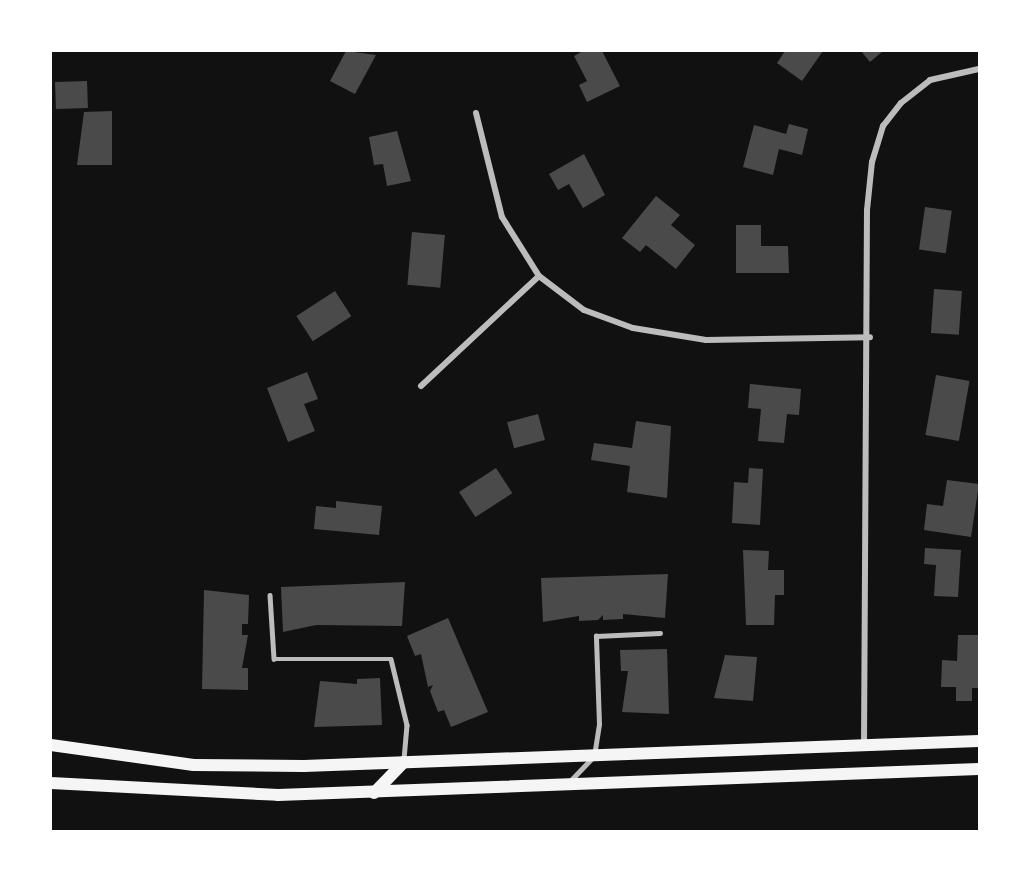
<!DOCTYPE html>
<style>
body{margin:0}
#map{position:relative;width:1030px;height:882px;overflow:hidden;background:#111;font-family:"Golos Text",sans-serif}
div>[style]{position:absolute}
.building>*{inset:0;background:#4a4a4a;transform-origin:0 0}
.service>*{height:4.5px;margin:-2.25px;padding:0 2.25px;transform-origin:2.25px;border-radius:2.25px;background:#bcbcbc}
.minor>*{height:6px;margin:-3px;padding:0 3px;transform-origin:3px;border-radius:3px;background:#bcbcbc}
.secondary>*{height:12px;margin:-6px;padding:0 6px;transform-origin:6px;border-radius:6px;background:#f5f5f5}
span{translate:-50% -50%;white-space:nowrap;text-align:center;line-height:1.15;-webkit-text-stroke:5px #fff;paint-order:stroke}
.frame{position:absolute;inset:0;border:52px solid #fff;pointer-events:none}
</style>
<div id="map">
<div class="building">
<i style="clip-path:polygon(346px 51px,376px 55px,355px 94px,330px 81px)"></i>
<i style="clip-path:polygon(583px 51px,602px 51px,620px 86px,587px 102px,579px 85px,587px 81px,574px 56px)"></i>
<i style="clip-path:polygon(785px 51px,823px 51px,802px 81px,777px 63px)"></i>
<i style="clip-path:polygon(861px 51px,883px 51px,870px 62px)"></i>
<i style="left:87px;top:81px;width:27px;height:32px;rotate:88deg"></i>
<i style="clip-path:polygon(112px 111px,112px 165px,77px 165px,84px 112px)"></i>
<i style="clip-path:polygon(789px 124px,808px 129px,802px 155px,779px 149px,773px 175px,743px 167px,754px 125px,786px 134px)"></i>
<i style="clip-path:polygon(397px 131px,411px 181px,387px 186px,383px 164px,374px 165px,369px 137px)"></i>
<i style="clip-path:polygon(584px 154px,605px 195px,583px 208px,569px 184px,558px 190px,549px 174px)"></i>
<i style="clip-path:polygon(656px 196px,680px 215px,671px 225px,695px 245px,676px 269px,646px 245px,640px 252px,622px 238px)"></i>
<i style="left:925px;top:207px;width:27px;height:43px;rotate:8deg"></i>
<i style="clip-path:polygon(736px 225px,761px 225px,761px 246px,788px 246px,789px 273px,736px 273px)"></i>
<i style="left:412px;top:232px;width:33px;height:53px;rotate:5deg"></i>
<i style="left:934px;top:289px;width:28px;height:44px;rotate:4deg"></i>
<i style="left:335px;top:291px;width:30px;height:46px;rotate:57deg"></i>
<i style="clip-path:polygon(307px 372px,318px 399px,304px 404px,315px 431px,288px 442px,267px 388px)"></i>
<i style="left:936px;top:375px;width:34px;height:61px;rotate:10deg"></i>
<i style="clip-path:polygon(750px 384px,801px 389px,799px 415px,787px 414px,784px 443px,758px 441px,761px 409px,748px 408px)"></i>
<i style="left:538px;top:414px;width:27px;height:32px;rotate:75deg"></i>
<i style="clip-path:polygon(636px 421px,671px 426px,667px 498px,627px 492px,630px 466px,591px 460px,594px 443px,632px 448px)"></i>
<i style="left:496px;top:468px;width:30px;height:44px;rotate:57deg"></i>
<i style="clip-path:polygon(749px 468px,763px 469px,760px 525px,732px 523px,734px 482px,748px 483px)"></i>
<i style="clip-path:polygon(947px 480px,979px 484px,971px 537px,924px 530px,927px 504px,943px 506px)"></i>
<i style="clip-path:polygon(336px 501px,382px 506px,379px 535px,314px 529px,316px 506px,336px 508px)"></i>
<i style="clip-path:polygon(925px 548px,961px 550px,958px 597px,934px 596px,936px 565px,924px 564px)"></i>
<i style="clip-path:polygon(743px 550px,769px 551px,768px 570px,784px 570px,784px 595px,775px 595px,774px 625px,746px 625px)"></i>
<i style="clip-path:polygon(668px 574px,665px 618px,623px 614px,623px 619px,603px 620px,603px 615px,598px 620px,579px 621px,579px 616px,543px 622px,541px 578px)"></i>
<i style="clip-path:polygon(405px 582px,402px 626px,316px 625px,283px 632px,281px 587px)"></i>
<i style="clip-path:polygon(204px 590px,249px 595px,248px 624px,242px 624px,242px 635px,248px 635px,242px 668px,248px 668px,248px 690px,202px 689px)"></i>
<i style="clip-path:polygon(448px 618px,488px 712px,451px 727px,444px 710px,438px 712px,430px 691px,433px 685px,428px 687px,421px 654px,415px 656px,407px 636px)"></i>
<i style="clip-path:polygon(958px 635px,979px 635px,979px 688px,972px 688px,972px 701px,956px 701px,956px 687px,941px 687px,942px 660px,957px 661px)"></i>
<i style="clip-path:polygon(667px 649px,669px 714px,622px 712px,628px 671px,621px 671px,620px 650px)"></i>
<i style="clip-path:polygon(725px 655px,757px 657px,753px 701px,714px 698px)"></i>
<i style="clip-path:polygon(380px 678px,382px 725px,314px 727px,320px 681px,357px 684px,357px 679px)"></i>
</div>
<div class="service">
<i style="left:270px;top:595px;width:64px;rotate:86.4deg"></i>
<i style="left:274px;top:659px;width:117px"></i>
<i style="left:391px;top:659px;width:68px;rotate:76.4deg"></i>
<i style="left:407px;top:725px;width:35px;rotate:95deg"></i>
<i style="left:570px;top:781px;width:35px;rotate:-46deg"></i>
<i style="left:594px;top:756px;width:32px;rotate:-81deg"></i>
<i style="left:599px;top:724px;width:88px;rotate:-92deg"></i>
<i style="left:596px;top:636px;width:64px;rotate:-2.7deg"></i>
</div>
<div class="minor">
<i style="left:476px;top:113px;width:107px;rotate:76deg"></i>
<i style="left:502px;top:217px;width:70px;rotate:57.9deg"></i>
<i style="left:539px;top:276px;width:56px;rotate:37.1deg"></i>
<i style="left:584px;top:310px;width:52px;rotate:20.2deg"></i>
<i style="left:633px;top:328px;width:74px;rotate:9.3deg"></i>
<i style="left:706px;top:340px;width:164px;rotate:-1deg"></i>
<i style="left:421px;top:386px;width:161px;rotate:-43deg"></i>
<i style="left:864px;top:746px;width:536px;rotate:-89.68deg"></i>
<i style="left:867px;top:210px;width:48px;rotate:-84.1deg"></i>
<i style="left:872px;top:162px;width:38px;rotate:-73deg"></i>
<i style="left:883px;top:126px;width:29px;rotate:-52deg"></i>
<i style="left:901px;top:103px;width:37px;rotate:-38deg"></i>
<i style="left:930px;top:80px;width:50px;rotate:-12.7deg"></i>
</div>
<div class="secondary">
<i style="left:51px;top:745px;width:144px;rotate:8deg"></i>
<i style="left:194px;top:765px;width:110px;rotate:0.5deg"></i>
<i style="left:304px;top:766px;width:675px;rotate:-2.12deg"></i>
<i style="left:51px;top:783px;width:227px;rotate:3deg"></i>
<i style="left:278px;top:795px;width:701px;rotate:-2.12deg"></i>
<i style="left:374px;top:793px;width:43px;rotate:-45.9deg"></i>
</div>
<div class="frame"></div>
</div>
